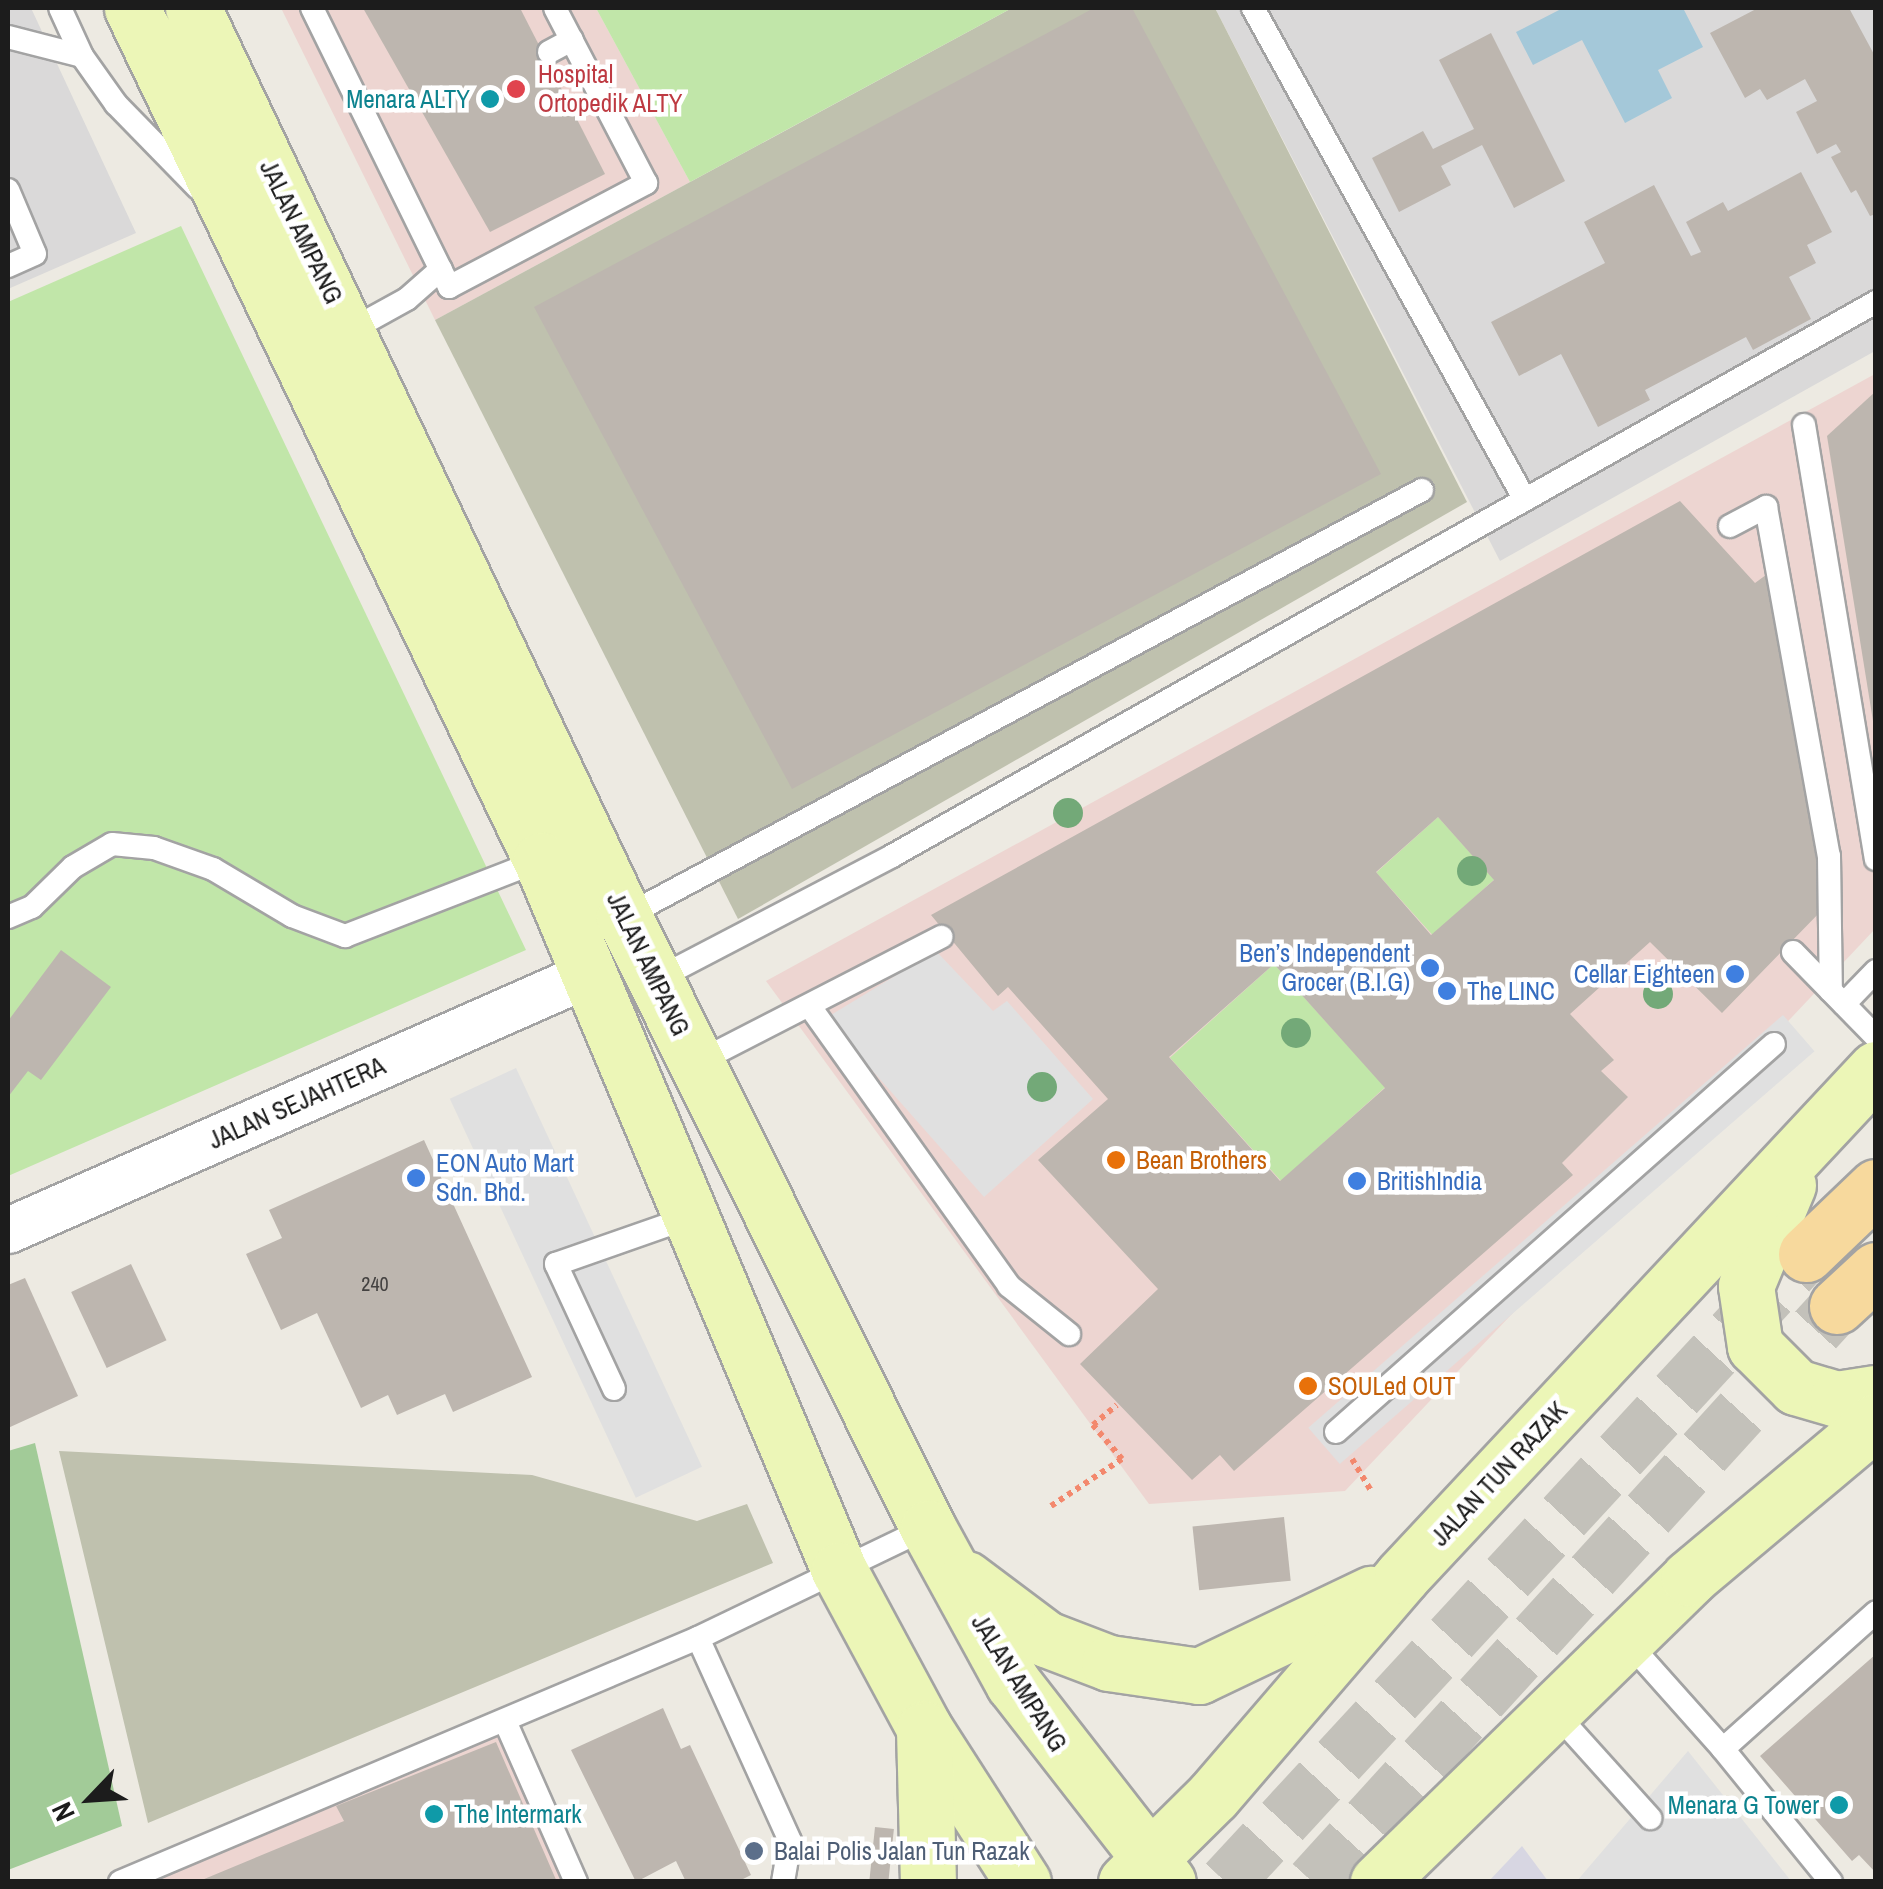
<!DOCTYPE html>
<meta charset="utf-8">
<style>
body{margin:0}
#map{position:relative;width:1883px;height:1889px;overflow:hidden;background:#edeae2;font-family:"Archivo Narrow",sans-serif}
div>[style]{position:absolute}
.residential>*{inset:0;background:#dad9d9}
.commercial>*{inset:0;background:#edd5d1}
.construction>*{inset:0;background:#bfc1ae}
.grass>*{inset:0;background:#c1e6a9;transform-origin:0 0}
.forest>*{inset:0;background:#a2cb98}
.parking>*{inset:0;background:#e0e0e0;transform-origin:0 0}
.plaza>*{inset:0;background:#d7d6e2}
.water>*{inset:0;background:#a4c8d9}
.building>*{inset:0;background:#bdb6af;transform-origin:0 0}
.primary-tunnel>*{height:55px;margin-top:-27.5px;transform-origin:0;background:repeating-linear-gradient(90deg,#c3c1ba 0 55px,transparent 0 83px)}
.path>*{height:6px;margin-top:-3px;transform-origin:0;background:repeating-linear-gradient(90deg,#f3886d 0 5px,transparent 0 10px)}
.roads{filter:drop-shadow(2px 0 #a3a3a3) drop-shadow(-2px 0 #a3a3a3) drop-shadow(0 2px #a3a3a3) drop-shadow(0 -2px #a3a3a3)}
.service>*{height:22px;margin:-11px;padding:0 11px;transform-origin:11px;border-radius:11px;background:#fff}
.minor>*{height:45px;margin:-22.5px;padding:0 22.5px;transform-origin:22.5px;border-radius:22.5px;background:#fff}
.secondary>*{height:55px;margin:-27.5px;padding:0 27.5px;transform-origin:27.5px;border-radius:27.5px;background:#ecf6b7}
.primary>*{height:55px;margin:-27.5px;padding:0 27.5px;transform-origin:27.5px;border-radius:27.5px;background:#f7d99d}
.trees>*{width:30px;height:30px;margin:-15px;border-radius:50%;background:#73a978}
.dots>*{width:28px;height:28px;translate:-50% -50%;box-sizing:border-box;border:5px solid #fff;border-radius:50%}
span{translate:-50% -50%;white-space:nowrap;text-align:center;line-height:1.15;-webkit-text-stroke:9px #fff;paint-order:stroke}
.number-label{font-size:20px;color:#444241}
.number-label span{-webkit-text-stroke-width:0}
.health-label{font-size:25px;color:#be3a42}
.left{translate:0 -50%;text-align:left}
.culture-label{font-size:25px;color:#0d838f}
.right{translate:-100% -50%;text-align:right}
.street-label{font-size:25px;color:#1c1c1c}
.shop-label{font-size:25px;color:#366cbe}
.food-label{font-size:25px;color:#c56008}
.service-label{font-size:25px;color:#4e5e75}
.frame{position:absolute;inset:0;border:10px solid #1c1c1c;pointer-events:none}
.north{position:absolute;left:40px;top:1749px;width:100px;height:100px;-webkit-text-stroke:8px #fff;paint-order:stroke;rotate:245deg;font-size:28px;font-weight:700;line-height:40px;text-align:center;color:#1c1c1c}
.north::after{content:'';display:block;margin:auto;width:35px;height:45px;background:#1c1c1c;clip-path:polygon(50% 0,100% 100%,50% 72%,0 100%)}
</style>
<div id="map">
<div class="residential">
<i style="clip-path:polygon(8px 8px,31px 8px,136px 233px,8px 289px)"></i>
<i style="clip-path:polygon(1215px 8px,1875px 8px,1875px 351px,1500px 561px)"></i>
</div>
<div class="commercial">
<i style="clip-path:polygon(281px 8px,596px 8px,690px 182px,435px 320px)"></i>
<i style="clip-path:polygon(1875px 374px,1875px 929px,1345px 1491px,1149px 1504px,766px 981px)"></i>
<i style="clip-path:polygon(500px 1734px,564px 1882px,138px 1882px)"></i>
</div>
<div class="construction">
<i style="clip-path:polygon(1012px 8px,1215px 8px,1467px 502px,738px 919px,435px 320px)"></i>
<i style="clip-path:polygon(59px 1451px,532px 1475px,697px 1521px,747px 1504px,773px 1563px,148px 1823px)"></i>
</div>
<div class="grass">
<i style="clip-path:polygon(596px 8px,1012px 8px,690px 182px)"></i>
<i style="clip-path:polygon(181px 226px,526px 950px,8px 1176px,8px 302px)"></i>
<i style="left:1438px;top:817px;width:84px;height:83px;rotate:48deg"></i>
<i style="left:1274px;top:964px;width:166px;height:140px;rotate:48deg"></i>
</div>
<div class="forest">
<i style="clip-path:polygon(35px 1443px,122px 1826px,8px 1870px,8px 1451px)"></i>
</div>
<div class="parking">
<i style="clip-path:polygon(936px 951px,993px 1011px,1007px 1001px,1093px 1099px,984px 1197px,826px 1018px)"></i>
<i style="left:1783px;top:1015px;width:48px;height:629px;rotate:49deg"></i>
<i style="left:516px;top:1068px;width:440px;height:73px;rotate:65deg"></i>
<i style="clip-path:polygon(1688px 1751px,1791px 1881px,1576px 1882px)"></i>
</div>
<div class="plaza">
<i style="clip-path:polygon(1522px 1846px,1548px 1881px,1489px 1881px)"></i>
</div>
<div class="water">
<i style="clip-path:polygon(1563px 8px,1683px 8px,1703px 47px,1658px 70px,1672px 98px,1625px 123px,1582px 40px,1533px 65px,1516px 32px)"></i>
</div>
<div class="building">
<i style="clip-path:polygon(363px 8px,520px 8px,605px 174px,490px 232px)"></i>
<i style="clip-path:polygon(1094px 8px,1132px 8px,1381px 474px,792px 789px,534px 307px)"></i>
<i style="clip-path:polygon(1758px 8px,1849px 8px,1876px 58px,1876px 214px,1870px 216px,1856px 190px,1851px 193px,1831px 157px,1841px 152px,1836px 144px,1817px 154px,1796px 112px,1817px 101px,1805px 79px,1767px 100px,1760px 89px,1745px 98px,1710px 33px)"></i>
<i style="clip-path:polygon(1491px 33px,1565px 181px,1514px 208px,1482px 145px,1441px 166px,1451px 185px,1399px 212px,1372px 158px,1423px 131px,1433px 149px,1474px 129px,1439px 60px)"></i>
<i style="clip-path:polygon(1801px 172px,1832px 232px,1807px 245px,1816px 263px,1789px 277px,1811px 319px,1753px 350px,1746px 337px,1645px 390px,1650px 400px,1598px 427px,1561px 354px,1519px 376px,1491px 322px,1605px 263px,1584px 222px,1654px 185px,1691px 256px,1701px 252px,1686px 222px,1723px 202px,1728px 211px)"></i>
<i style="clip-path:polygon(1876px 391px,1876px 720px,1873px 721px,1827px 436px)"></i>
<i style="clip-path:polygon(evenodd,1680px 501px,1755px 583px,1770px 572px,1824px 908px,1722px 1013px,1650px 942px,1570px 1014px,1614px 1060px,1601px 1071px,1628px 1097px,1562px 1163px,1573px 1175px,1234px 1471px,1220px 1455px,1192px 1480px,1080px 1364px,1158px 1289px,1038px 1160px,1108px 1099px,1008px 987px,998px 996px,931px 915px,1680px 501px,1438px 817px,1494px 880px,1431px 935px,1376px 872px,1438px 817px,1680px 501px,1274px 964px,1385px 1088px,1280px 1181px,1169px 1057px,1274px 964px)"></i>
<i style="clip-path:polygon(61px 950px,111px 987px,41px 1080px,28px 1071px,8px 1097px,8px 1021px)"></i>
<i style="clip-path:polygon(424px 1140px,532px 1377px,453px 1412px,445px 1394px,397px 1415px,388px 1395px,361px 1408px,317px 1313px,281px 1330px,246px 1254px,282px 1238px,269px 1210px)"></i>
<i style="left:131px;top:1264px;width:84px;height:66px;rotate:65deg"></i>
<i style="clip-path:polygon(25px 1278px,78px 1396px,8px 1428px,8px 1285px)"></i>
<i style="left:1284px;top:1517px;width:64px;height:92px;rotate:84deg"></i>
<i style="clip-path:polygon(1876px 1654px,1876px 1873px,1859px 1855px,1852px 1861px,1760px 1756px)"></i>
<i style="clip-path:polygon(663px 1708px,681px 1749px,690px 1745px,751px 1875px,737px 1882px,686px 1882px,676px 1861px,636px 1882px,571px 1750px)"></i>
<i style="clip-path:polygon(496px 1742px,557px 1882px,197px 1882px,344px 1821px,336px 1806px)"></i>
<i style="left:875px;top:1827px;width:19px;height:55px;rotate:6deg"></i>
</div>
<div class="primary-tunnel">
<i style="left:1226px;top:1882px;width:855px;rotate:-47.28deg"></i>
<i style="left:1313px;top:1882px;width:779px;rotate:-47.71deg"></i>
</div>
<div class="path">
<i style="left:1352px;top:1459px;width:39px;rotate:59deg"></i>
<i style="left:1051px;top:1506px;width:85px;rotate:-33.5deg"></i>
<i style="left:1122px;top:1459px;width:45px;rotate:-130.5deg"></i>
<i style="left:1093px;top:1425px;width:31px;rotate:-40deg"></i>
</div>
<div class="roads">
<div class="service">
<i style="left:60px;top:8px;width:53px;rotate:65.4deg"></i>
<i style="left:82px;top:56px;width:59px;rotate:54.7deg"></i>
<i style="left:116px;top:104px;width:117px;rotate:45.7deg"></i>
<i style="left:312px;top:8px;width:311px;rotate:63.8deg"></i>
<i style="left:449px;top:287px;width:223px;rotate:-27.8deg"></i>
<i style="left:646px;top:183px;width:197px;rotate:-117.5deg"></i>
<i style="left:1253px;top:8px;width:562px;rotate:61.06deg"></i>
<i style="left:8px;top:37px;width:76px;rotate:14.4deg"></i>
<i style="left:549px;top:52px;width:26px;rotate:-28deg"></i>
<i style="left:8px;top:190px;width:69px;rotate:67.1deg"></i>
<i style="left:35px;top:254px;width:30px;rotate:156deg"></i>
<i style="left:349px;top:331px;width:66px;rotate:-28.9deg"></i>
<i style="left:407px;top:299px;width:45px;rotate:-41.4deg"></i>
<i style="left:1804px;top:425px;width:440px;rotate:80.6deg"></i>
<i style="left:1730px;top:526px;width:41px;rotate:-27.8deg"></i>
<i style="left:1766px;top:507px;width:355px;rotate:79.8deg"></i>
<i style="left:1829px;top:856px;width:135px;rotate:89.2deg"></i>
<i style="left:8px;top:917px;width:26px;rotate:-23deg"></i>
<i style="left:32px;top:907px;width:57px;rotate:-44.3deg"></i>
<i style="left:73px;top:867px;width:45px;rotate:-30.5deg"></i>
<i style="left:112px;top:844px;width:42px;rotate:5.4deg"></i>
<i style="left:154px;top:848px;width:63px;rotate:19.6deg"></i>
<i style="left:213px;top:869px;width:92px;rotate:30.7deg"></i>
<i style="left:292px;top:916px;width:57px;rotate:20.7deg"></i>
<i style="left:345px;top:936px;width:210px;rotate:-21.2deg"></i>
<i style="left:624px;top:917px;width:905px;rotate:-28.15deg"></i>
<i style="left:1793px;top:952px;width:119px;rotate:45.7deg"></i>
<i style="left:655px;top:980px;width:267px;rotate:-27.6deg"></i>
<i style="left:892px;top:856px;width:1129px;rotate:-29.38deg"></i>
<i style="left:1844px;top:1004px;width:46px;rotate:-45.9deg"></i>
<i style="left:811px;top:1008px;width:341px;rotate:54.5deg"></i>
<i style="left:1009px;top:1286px;width:77px;rotate:38.7deg"></i>
<i style="left:696px;top:1063px;width:276px;rotate:-27.2deg"></i>
<i style="left:614px;top:1389px;width:138px;rotate:-114.9deg"></i>
<i style="left:556px;top:1264px;width:139px;rotate:-19.3deg"></i>
<i style="left:1336px;top:1432px;width:585px;rotate:-41.54deg"></i>
<i style="left:698px;top:1638px;width:223px;rotate:65.6deg"></i>
<i style="left:790px;top:1841px;width:42px;rotate:99.7deg"></i>
<i style="left:1625px;top:1639px;width:147px;rotate:48.3deg"></i>
<i style="left:1723px;top:1749px;width:205px;rotate:-41.8deg"></i>
<i style="left:1552px;top:1709px;width:147px;rotate:48deg"></i>
<i style="left:505px;top:1721px;width:176px;rotate:66.2deg"></i>
<i style="left:1723px;top:1749px;width:171px;rotate:50.9deg"></i>
<i style="left:120px;top:1882px;width:627px;rotate:-22.89deg"></i>
<i style="left:698px;top:1638px;width:254px;rotate:-25.7deg"></i>
</div>
<div class="minor">
<i style="left:8px;top:1230px;width:632px;rotate:-23.81deg"></i>
</div>
<div class="secondary">
<i style="left:132px;top:8px;width:945px;rotate:64.36deg"></i>
<i style="left:541px;top:860px;width:770px;rotate:67.23deg"></i>
<i style="left:839px;top:1570px;width:179px;rotate:61.7deg"></i>
<i style="left:924px;top:1728px;width:183px;rotate:57.3deg"></i>
<i style="left:193px;top:8px;width:1006px;rotate:64.63deg"></i>
<i style="left:624px;top:917px;width:682px;rotate:63.55deg"></i>
<i style="left:928px;top:1528px;width:177px;rotate:61.3deg"></i>
<i style="left:1013px;top:1683px;width:252px;rotate:52.1deg"></i>
<i style="left:1788px;top:1185px;width:109px;rotate:112.6deg"></i>
<i style="left:1746px;top:1286px;width:61px;rotate:81.5deg"></i>
<i style="left:1755px;top:1346px;width:58px;rotate:45deg"></i>
<i style="left:1796px;top:1387px;width:43px;rotate:16.3deg"></i>
<i style="left:1837px;top:1399px;width:39px;rotate:-9deg"></i>
<i style="left:966px;top:1579px;width:100px;rotate:36.9deg"></i>
<i style="left:1046px;top:1639px;width:67px;rotate:20.9deg"></i>
<i style="left:1109px;top:1663px;width:91px;rotate:8.2deg"></i>
<i style="left:1199px;top:1676px;width:191px;rotate:-25.5deg"></i>
<i style="left:924px;top:1730px;width:152px;rotate:88.5deg"></i>
<i style="left:1126px;top:1882px;width:122px;rotate:-44.7deg"></i>
<i style="left:1213px;top:1796px;width:290px;rotate:-49.3deg"></i>
<i style="left:1402px;top:1576px;width:694px;rotate:-46.93deg"></i>
<i style="left:1378px;top:1882px;width:435px;rotate:-44.3deg"></i>
<i style="left:1689px;top:1578px;width:244px;rotate:-40deg"></i>
</div>
<div class="primary">
<i style="left:1806px;top:1254px;width:97px;rotate:-43.7deg"></i>
<i style="left:1837px;top:1306px;width:53px;rotate:-42.7deg"></i>
</div>
</div>
<div class="trees">
<i style="left:1068px;top:813px"></i>
<i style="left:1472px;top:871px"></i>
<i style="left:1658px;top:994px"></i>
<i style="left:1296px;top:1033px"></i>
<i style="left:1042px;top:1087px"></i>
</div>
<div class="dots">
<i style="left:516px;top:89px;background:#e0444e"></i>
<i style="left:490px;top:99px;background:#0f9aa8"></i>
<i style="left:1430px;top:968px;background:#3f7fe0"></i>
<i style="left:1735px;top:974px;background:#3f7fe0"></i>
<i style="left:1447px;top:991px;background:#3f7fe0"></i>
<i style="left:1116px;top:1160px;background:#e8710a"></i>
<i style="left:416px;top:1178px;background:#3f7fe0"></i>
<i style="left:1357px;top:1181px;background:#3f7fe0"></i>
<i style="left:1308px;top:1386px;background:#e8710a"></i>
<i style="left:1839px;top:1805px;background:#0f9aa8"></i>
<i style="left:434px;top:1814px;background:#0f9aa8"></i>
<i style="left:754px;top:1851px;background:#5c6f8a"></i>
</div>
<div class="number-label">
<span style="left:375px;top:1283px">240</span>
</div>
<div class="health-label">
<span class="left" style="left:538px;top:89px">Hospital<br>Ortopedik ALTY</span>
</div>
<div class="culture-label">
<span class="right" style="left:470px;top:99px">Menara ALTY</span>
<span class="right" style="left:1819px;top:1805px">Menara G Tower</span>
<span class="left" style="left:454px;top:1814px">The Intermark</span>
</div>
<div class="street-label">
<span style="left:301px;top:232px;rotate:64deg">JALAN AMPANG</span>
<span style="left:648px;top:964px;rotate:64deg">JALAN AMPANG</span>
<span style="left:297px;top:1103px;rotate:-24deg">JALAN SEJAHTERA</span>
<span style="left:1499px;top:1474px;rotate:-47deg">JALAN TUN RAZAK</span>
<span style="left:1019px;top:1683px;rotate:58deg">JALAN AMPANG</span>
</div>
<div class="shop-label">
<span class="right" style="left:1410px;top:968px">Ben’s Independent<br>Grocer (B.I.G)</span>
<span class="right" style="left:1715px;top:974px">Cellar Eighteen</span>
<span class="left" style="left:1467px;top:991px">The LINC</span>
<span class="left" style="left:436px;top:1178px">EON Auto Mart<br>Sdn. Bhd.</span>
<span class="left" style="left:1377px;top:1181px">BritishIndia</span>
</div>
<div class="food-label">
<span class="left" style="left:1136px;top:1160px">Bean Brothers</span>
<span class="left" style="left:1328px;top:1386px">SOULed OUT</span>
</div>
<div class="service-label">
<span class="left" style="left:774px;top:1851px">Balai Polis Jalan Tun Razak</span>
</div>
<div class="frame"></div>
<div class="north">N</div>
</div>
